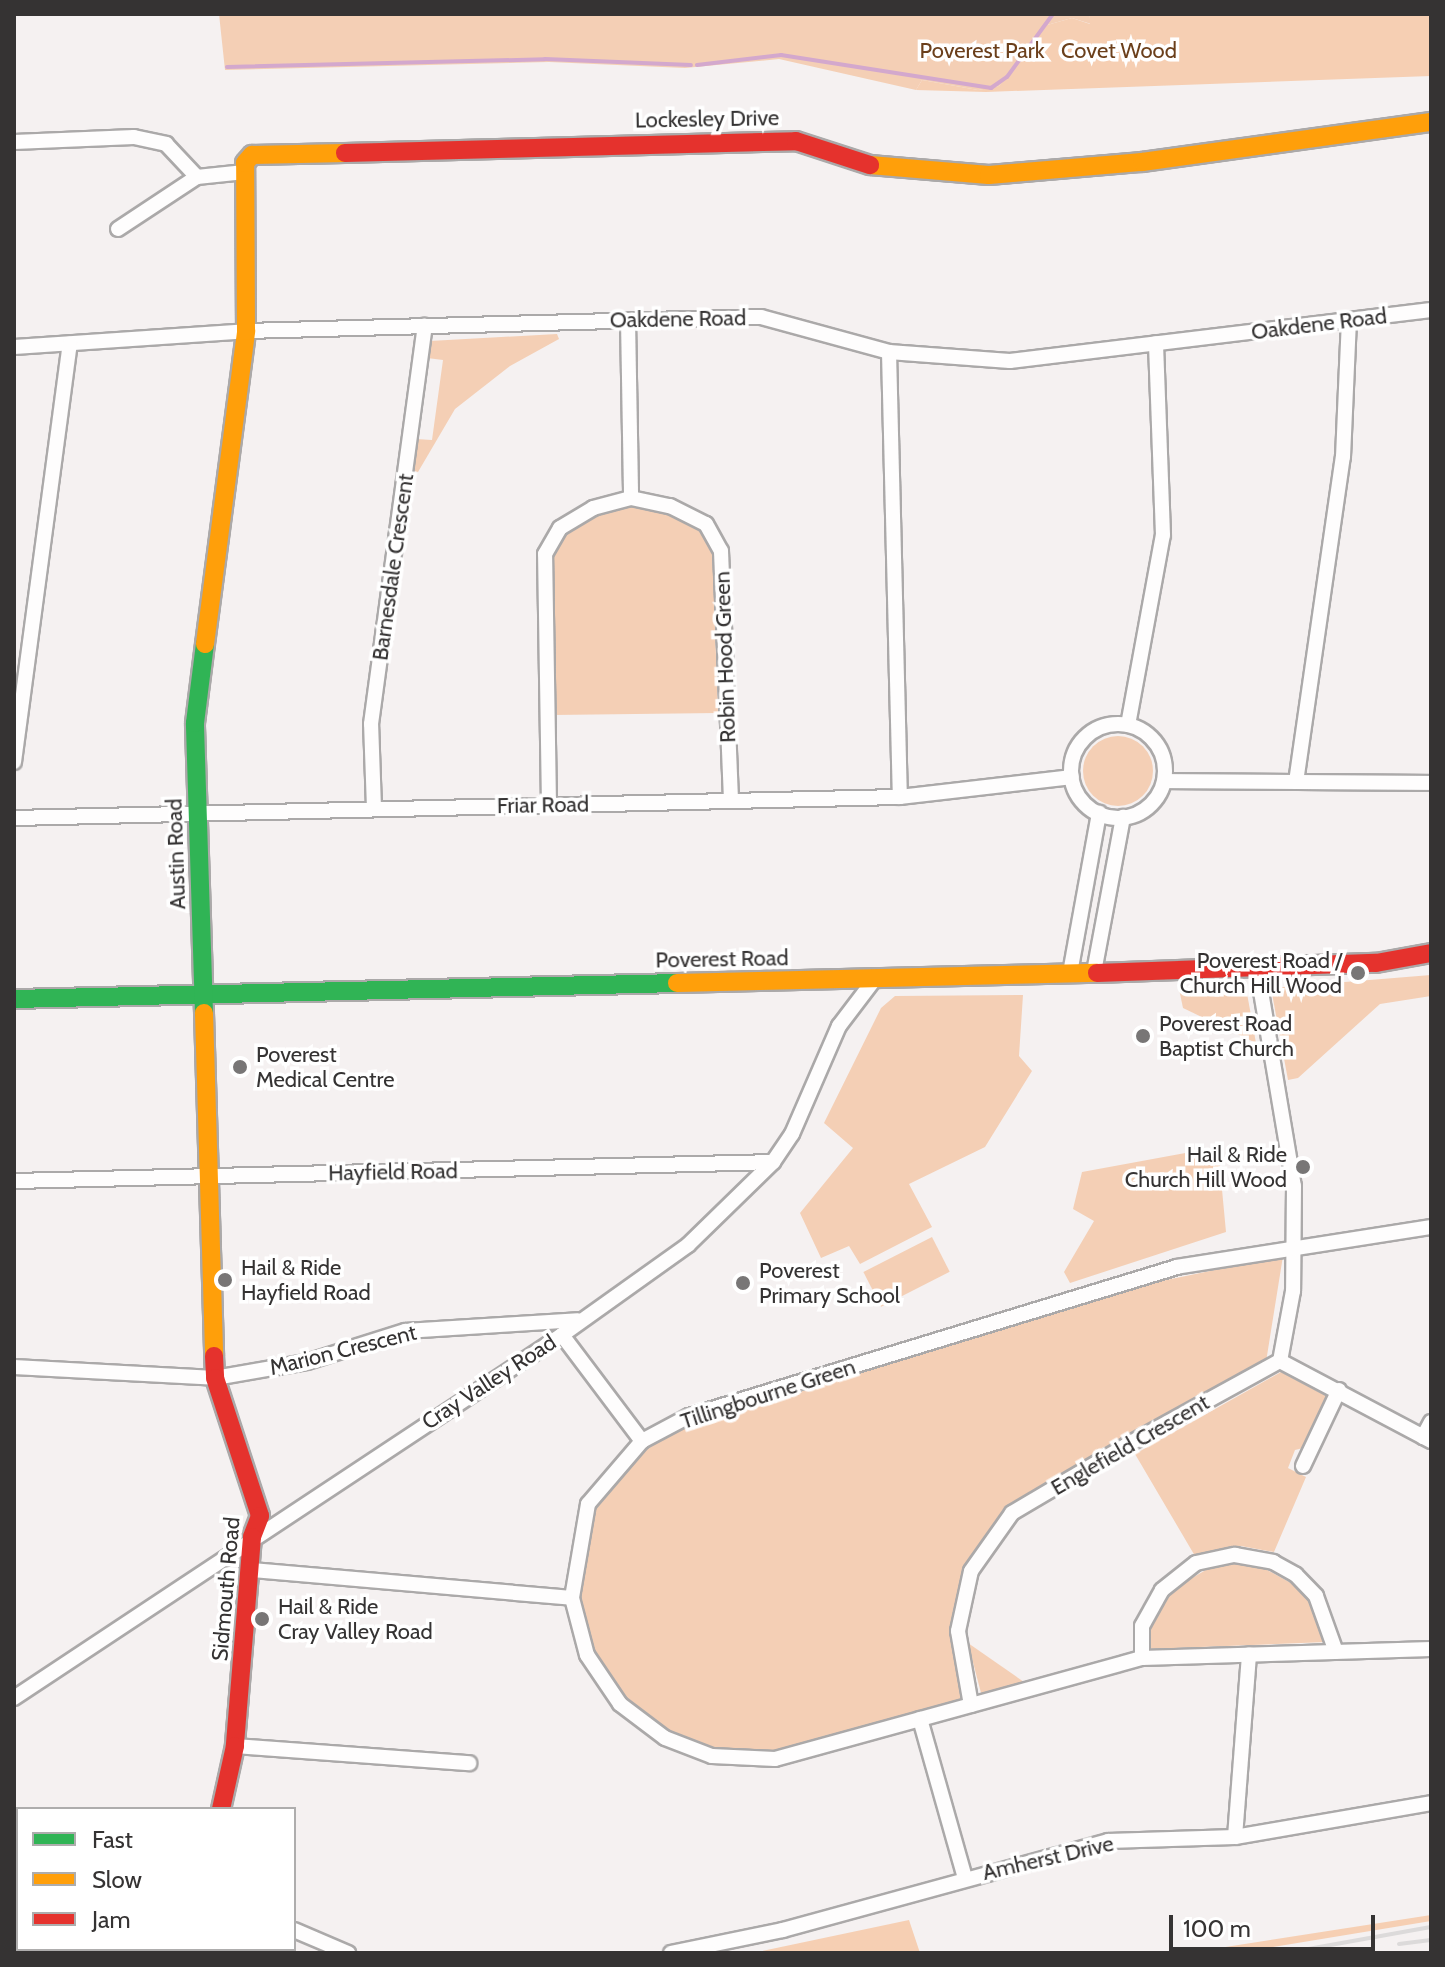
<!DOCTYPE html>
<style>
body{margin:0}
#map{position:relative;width:1445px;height:1967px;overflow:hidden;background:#f5f1f1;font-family:Cabin,sans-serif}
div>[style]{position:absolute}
.green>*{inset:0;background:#f4cfb5;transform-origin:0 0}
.round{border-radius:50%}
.forest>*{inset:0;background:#f6cfb3}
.stream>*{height:4px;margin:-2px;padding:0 2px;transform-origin:2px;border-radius:2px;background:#d3a8cd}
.roads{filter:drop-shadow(2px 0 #aba9a9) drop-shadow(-2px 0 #aba9a9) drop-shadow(0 2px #aba9a9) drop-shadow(0 -2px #aba9a9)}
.street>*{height:14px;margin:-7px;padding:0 7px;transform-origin:7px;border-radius:7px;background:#fefdfd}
.street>.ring{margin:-7px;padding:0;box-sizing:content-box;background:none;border:14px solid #fefdfd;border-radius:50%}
.fast>*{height:18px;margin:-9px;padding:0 9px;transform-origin:9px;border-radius:9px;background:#30b455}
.slow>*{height:18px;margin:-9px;padding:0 9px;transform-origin:9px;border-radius:9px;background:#ff9f0a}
.jam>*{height:18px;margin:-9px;padding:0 9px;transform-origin:9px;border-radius:9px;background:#e5322d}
.rail>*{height:4px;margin:-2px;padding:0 2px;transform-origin:2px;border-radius:2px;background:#dcdada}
.dots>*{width:22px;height:22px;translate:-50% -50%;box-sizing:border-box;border:4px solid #fff;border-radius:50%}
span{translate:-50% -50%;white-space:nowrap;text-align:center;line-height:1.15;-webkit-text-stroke:7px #fff;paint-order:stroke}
.park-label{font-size:22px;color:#6b3f1b}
.street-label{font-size:22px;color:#353333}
.poi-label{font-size:22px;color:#353333}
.right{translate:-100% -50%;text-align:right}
.left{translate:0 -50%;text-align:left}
.frame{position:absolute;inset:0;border:16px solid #353333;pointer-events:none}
.legend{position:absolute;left:16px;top:1807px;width:280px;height:144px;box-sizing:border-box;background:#fff;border:2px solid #aeadad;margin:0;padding:10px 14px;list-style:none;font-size:24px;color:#353333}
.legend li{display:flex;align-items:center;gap:16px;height:40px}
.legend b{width:40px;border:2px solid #aeadad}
.scale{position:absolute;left:1169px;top:1915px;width:206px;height:36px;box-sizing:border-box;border:4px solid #353333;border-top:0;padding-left:10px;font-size:24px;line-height:28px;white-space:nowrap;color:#353333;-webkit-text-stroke:6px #fff;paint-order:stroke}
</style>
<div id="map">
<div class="green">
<i style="clip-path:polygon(219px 14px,1089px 14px,1091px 24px,1072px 18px,1047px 25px,999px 86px,978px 90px,922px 80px,916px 90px,779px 59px,685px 68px,549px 62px,225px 70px)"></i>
<i style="clip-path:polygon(557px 334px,559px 339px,510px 366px,455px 409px,418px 472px,411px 470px,416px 439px,432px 440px,443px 360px,427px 358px,430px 341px)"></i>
<i style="clip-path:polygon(630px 506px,669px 511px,698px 524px,712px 542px,718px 713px,553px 715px,553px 553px,567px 533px,595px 514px)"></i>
<i class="round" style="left:1083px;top:736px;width:70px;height:70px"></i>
<i style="clip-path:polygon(1431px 975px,1431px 996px,1380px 1004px,1298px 1078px,1288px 1080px,1271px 988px)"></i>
<i style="clip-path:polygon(1246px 988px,1256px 1043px,1183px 1008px,1179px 989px)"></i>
<i style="clip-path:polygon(1023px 995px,1019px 1056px,1032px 1071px,985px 1147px,909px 1184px,932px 1227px,860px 1264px,849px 1246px,821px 1258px,800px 1213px,853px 1148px,824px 1123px,881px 1008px,895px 996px)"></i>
<i style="clip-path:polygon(1218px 1147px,1226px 1232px,1070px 1283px,1064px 1272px,1094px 1221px,1073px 1209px,1082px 1172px)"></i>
<i style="left:932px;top:1237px;width:39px;height:77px;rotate:63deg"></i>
<i style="clip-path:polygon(1283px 1256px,1266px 1362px,1005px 1512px,967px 1566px,952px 1632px,962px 1704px,776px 1753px,701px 1747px,664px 1731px,624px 1700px,594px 1654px,578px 1589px,594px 1508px,631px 1459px,682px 1424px,1108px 1292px)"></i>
<i style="clip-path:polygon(1281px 1372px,1328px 1397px,1307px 1447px,1295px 1450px,1288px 1468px,1306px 1477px,1274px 1552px,1241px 1546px,1195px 1556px,1135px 1454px)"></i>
<i style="clip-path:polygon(1236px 1562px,1258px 1565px,1300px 1588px,1314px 1604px,1326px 1642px,1149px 1649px,1147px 1631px,1173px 1589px,1211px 1567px)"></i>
<i style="clip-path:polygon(968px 1643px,1024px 1682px,981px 1693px)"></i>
</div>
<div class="forest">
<i style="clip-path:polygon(1089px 14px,1431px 14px,1431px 76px,986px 92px,916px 90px,922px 80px,978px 90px,999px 86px,1047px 25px,1072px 18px,1090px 24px)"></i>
<i style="clip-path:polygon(1431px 1915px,1431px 1921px,1237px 1953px,1187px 1953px)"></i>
<i style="clip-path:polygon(909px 1920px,920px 1953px,753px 1953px)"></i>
</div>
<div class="stream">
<i style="left:697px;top:65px;width:85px;rotate:-6.8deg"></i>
<i style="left:781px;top:55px;width:213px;rotate:8.9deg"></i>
<i style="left:991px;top:88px;width:19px;rotate:-35deg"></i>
<i style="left:1007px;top:77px;width:78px;rotate:-53.9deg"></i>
<i style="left:227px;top:67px;width:318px;rotate:-1.4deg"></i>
<i style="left:545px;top:59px;width:146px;rotate:2.4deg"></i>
</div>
<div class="roads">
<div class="street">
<i style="left:14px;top:142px;width:120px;rotate:-2.4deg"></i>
<i style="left:134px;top:137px;width:33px;rotate:12deg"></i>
<i style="left:166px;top:144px;width:45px;rotate:46.8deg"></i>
<i style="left:118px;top:229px;width:95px;rotate:-33.4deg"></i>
<i style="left:197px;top:177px;width:48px;rotate:-5.9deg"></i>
<i style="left:628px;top:320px;width:178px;rotate:89deg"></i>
<i style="left:14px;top:347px;width:233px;rotate:-3.9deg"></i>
<i style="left:246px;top:331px;width:515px;rotate:-1.56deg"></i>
<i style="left:761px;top:317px;width:133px;rotate:15.3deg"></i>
<i style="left:889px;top:352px;width:121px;rotate:4.3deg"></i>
<i style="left:1010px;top:361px;width:424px;rotate:-6.9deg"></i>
<i style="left:889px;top:352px;width:445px;rotate:88.6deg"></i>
<i class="ring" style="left:1071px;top:724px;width:80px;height:80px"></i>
<i style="left:1128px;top:725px;width:193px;rotate:-79.6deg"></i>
<i style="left:1163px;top:535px;width:192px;rotate:-92.1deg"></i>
<i style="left:14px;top:762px;width:422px;rotate:-82.4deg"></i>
<i style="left:1164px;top:781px;width:267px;rotate:0.4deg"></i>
<i style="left:1296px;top:782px;width:328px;rotate:-81.8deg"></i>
<i style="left:1343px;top:457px;width:137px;rotate:-87.5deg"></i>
<i style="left:549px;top:805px;width:251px;rotate:-90.9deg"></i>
<i style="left:545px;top:554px;width:30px;rotate:-60deg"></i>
<i style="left:560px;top:528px;width:39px;rotate:-31deg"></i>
<i style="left:593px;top:508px;width:39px;rotate:-15deg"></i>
<i style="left:631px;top:498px;width:40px;rotate:12deg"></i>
<i style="left:670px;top:506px;width:40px;rotate:26.6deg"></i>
<i style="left:706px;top:524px;width:31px;rotate:61deg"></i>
<i style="left:721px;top:551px;width:250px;rotate:87.7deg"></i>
<i style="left:374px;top:808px;width:84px;rotate:-92deg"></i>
<i style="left:371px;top:724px;width:402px;rotate:-82.3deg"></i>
<i style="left:14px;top:818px;width:886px;rotate:-1.36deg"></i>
<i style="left:900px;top:797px;width:173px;rotate:-6.6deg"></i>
<i style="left:1257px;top:968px;width:221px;rotate:80.4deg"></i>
<i style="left:1294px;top:1186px;width:105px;rotate:90.5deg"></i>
<i style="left:1293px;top:1291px;width:71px;rotate:100.5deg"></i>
<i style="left:1094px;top:972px;width:158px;rotate:-79.4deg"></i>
<i style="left:1070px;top:973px;width:163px;rotate:-79.7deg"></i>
<i style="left:14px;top:1181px;width:759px;rotate:-1.43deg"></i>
<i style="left:1431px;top:1227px;width:257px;rotate:171.1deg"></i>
<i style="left:1177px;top:1267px;width:510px;rotate:163.02deg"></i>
<i style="left:689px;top:1416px;width:53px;rotate:152deg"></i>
<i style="left:642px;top:1441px;width:83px;rotate:130.6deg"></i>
<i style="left:588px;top:1504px;width:95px;rotate:99.7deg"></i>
<i style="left:572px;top:1598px;width:59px;rotate:75.3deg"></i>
<i style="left:587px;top:1655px;width:59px;rotate:56deg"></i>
<i style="left:620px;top:1704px;width:56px;rotate:37.1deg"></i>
<i style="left:665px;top:1738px;width:50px;rotate:21deg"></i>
<i style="left:712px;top:1756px;width:63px;rotate:2.7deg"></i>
<i style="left:775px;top:1759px;width:381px;rotate:-15.4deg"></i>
<i style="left:1142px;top:1658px;width:289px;rotate:-1.8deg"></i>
<i style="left:562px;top:1335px;width:133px;rotate:53deg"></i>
<i style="left:14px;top:1367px;width:201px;rotate:3.1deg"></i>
<i style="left:215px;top:1378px;width:93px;rotate:-9.9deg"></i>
<i style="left:307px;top:1362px;width:103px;rotate:-17.6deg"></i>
<i style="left:405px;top:1331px;width:173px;rotate:-3.6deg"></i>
<i style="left:1423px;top:1437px;width:17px;rotate:-62deg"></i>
<i style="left:1303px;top:1466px;width:84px;rotate:-64.7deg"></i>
<i style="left:253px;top:1570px;width:320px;rotate:5deg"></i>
<i style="left:1142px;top:1658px;width:32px;rotate:-90deg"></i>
<i style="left:1142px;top:1626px;width:41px;rotate:-60.9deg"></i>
<i style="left:1162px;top:1590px;width:43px;rotate:-38.5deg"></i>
<i style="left:1196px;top:1563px;width:40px;rotate:-12deg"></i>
<i style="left:1235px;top:1555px;width:39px;rotate:10deg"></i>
<i style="left:1273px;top:1562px;width:26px;rotate:29deg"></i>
<i style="left:1296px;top:1575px;width:29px;rotate:46deg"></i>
<i style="left:1316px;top:1596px;width:59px;rotate:70.3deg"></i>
<i style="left:14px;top:1698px;width:657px;rotate:-33.52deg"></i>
<i style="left:562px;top:1335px;width:155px;rotate:-35.5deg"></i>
<i style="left:688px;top:1245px;width:119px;rotate:-44.3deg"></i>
<i style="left:773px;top:1162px;width:34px;rotate:-56deg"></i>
<i style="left:792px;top:1134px;width:118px;rotate:-66.5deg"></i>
<i style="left:839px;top:1026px;width:58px;rotate:-52.7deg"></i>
<i style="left:971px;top:1705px;width:75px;rotate:-100deg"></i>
<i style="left:958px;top:1631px;width:61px;rotate:-77.8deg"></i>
<i style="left:971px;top:1571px;width:71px;rotate:-54.7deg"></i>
<i style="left:1012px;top:1513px;width:134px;rotate:-30.6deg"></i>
<i style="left:1127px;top:1445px;width:175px;rotate:-28.8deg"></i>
<i style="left:1280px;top:1361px;width:171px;rotate:27.9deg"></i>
<i style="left:920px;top:1719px;width:165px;rotate:74.2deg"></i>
<i style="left:235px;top:1746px;width:235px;rotate:4.2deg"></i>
<i style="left:14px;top:1833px;width:5px;rotate:37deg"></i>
<i style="left:1235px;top:1837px;width:183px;rotate:-85.6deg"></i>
<i style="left:294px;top:1930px;width:59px;rotate:23.1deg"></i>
<i style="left:30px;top:1949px;width:4px;rotate:76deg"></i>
<i style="left:223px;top:1949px;width:4px;rotate:76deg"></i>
<i style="left:671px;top:1953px;width:114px;rotate:-11.6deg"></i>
<i style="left:783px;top:1930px;width:337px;rotate:-15.3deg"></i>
<i style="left:1108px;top:1841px;width:127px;rotate:-1.8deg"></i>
<i style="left:1235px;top:1837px;width:199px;rotate:-9.8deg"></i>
</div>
<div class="fast">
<i style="left:14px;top:999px;width:663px;rotate:-1.38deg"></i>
<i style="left:204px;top:1013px;width:290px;rotate:-91.8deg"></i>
<i style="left:195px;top:723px;width:80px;rotate:-82.8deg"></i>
</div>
<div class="slow">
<i style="left:870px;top:165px;width:119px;rotate:4.8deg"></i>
<i style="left:989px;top:175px;width:154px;rotate:-4.9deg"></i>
<i style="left:1142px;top:162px;width:292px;rotate:-7.9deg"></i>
<i style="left:205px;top:644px;width:316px;rotate:-82.5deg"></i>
<i style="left:246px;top:331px;width:168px;rotate:-90.3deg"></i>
<i style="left:245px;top:163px;width:11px;rotate:-49deg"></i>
<i style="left:252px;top:155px;width:93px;rotate:-1.2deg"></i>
<i style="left:677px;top:983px;width:420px;rotate:-1.4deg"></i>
<i style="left:204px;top:1013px;width:343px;rotate:88.3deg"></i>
</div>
<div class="jam">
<i style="left:345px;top:153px;width:451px;rotate:-1.5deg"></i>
<i style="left:796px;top:141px;width:78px;rotate:18deg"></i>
<i style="left:1097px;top:973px;width:279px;rotate:-2.1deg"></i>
<i style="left:1376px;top:963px;width:56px;rotate:-10.3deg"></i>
<i style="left:214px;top:1356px;width:22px;rotate:87deg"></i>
<i style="left:215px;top:1378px;width:145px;rotate:71.9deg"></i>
<i style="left:260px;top:1516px;width:22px;rotate:111deg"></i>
<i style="left:252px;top:1537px;width:210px;rotate:94.7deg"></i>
<i style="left:235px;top:1746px;width:65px;rotate:102.5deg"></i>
</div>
</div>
<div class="rail">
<i style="left:1399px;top:1944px;width:32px;rotate:-7deg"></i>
<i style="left:1286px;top:1953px;width:147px;rotate:-10.2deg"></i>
</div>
<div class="dots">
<i style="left:1358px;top:973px;background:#787676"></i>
<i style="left:1143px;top:1036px;background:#787676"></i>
<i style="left:240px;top:1067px;background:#787676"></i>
<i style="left:1303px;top:1167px;background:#787676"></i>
<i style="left:225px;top:1280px;background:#787676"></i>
<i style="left:743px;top:1283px;background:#787676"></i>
<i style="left:262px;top:1619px;background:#787676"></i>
</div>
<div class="park-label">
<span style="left:982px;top:51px">Poverest Park</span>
<span style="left:1119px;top:51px">Covet Wood</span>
</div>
<div class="street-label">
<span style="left:707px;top:119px;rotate:-1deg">Lockesley Drive</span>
<span style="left:678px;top:319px;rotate:-1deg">Oakdene Road</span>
<span style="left:1319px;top:324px;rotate:-7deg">Oakdene Road</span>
<span style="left:393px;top:567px;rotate:-82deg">Barnesdale Crescent</span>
<span style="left:725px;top:657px;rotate:-92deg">Robin Hood Green</span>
<span style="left:543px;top:805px;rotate:-1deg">Friar Road</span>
<span style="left:176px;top:854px;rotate:-92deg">Austin Road</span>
<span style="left:722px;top:959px;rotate:-1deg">Poverest Road</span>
<span style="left:393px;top:1172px;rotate:-1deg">Hayfield Road</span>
<span style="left:343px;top:1350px;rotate:-14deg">Marion Crescent</span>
<span style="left:489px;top:1382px;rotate:-33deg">Cray Valley Road</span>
<span style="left:768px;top:1394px;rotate:-18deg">Tillingbourne Green</span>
<span style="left:1130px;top:1445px;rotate:-30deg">Englefield Crescent</span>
<span style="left:226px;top:1589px;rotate:-85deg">Sidmouth Road</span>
<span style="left:1048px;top:1858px;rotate:-13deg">Amherst Drive</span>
</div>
<div class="poi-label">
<span class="right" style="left:1342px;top:973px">Poverest Road /<br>Church Hill Wood</span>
<span class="left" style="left:1159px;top:1036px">Poverest Road<br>Baptist Church</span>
<span class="left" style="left:256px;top:1067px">Poverest<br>Medical Centre</span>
<span class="right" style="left:1287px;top:1167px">Hail &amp; Ride<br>Church Hill Wood</span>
<span class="left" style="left:241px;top:1280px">Hail &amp; Ride<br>Hayfield Road</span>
<span class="left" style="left:759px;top:1283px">Poverest<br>Primary School</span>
<span class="left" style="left:278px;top:1619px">Hail &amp; Ride<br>Cray Valley Road</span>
</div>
<div class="frame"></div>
<ul class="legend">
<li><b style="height:10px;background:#30b455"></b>Fast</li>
<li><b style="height:10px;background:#ff9f0a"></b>Slow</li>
<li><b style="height:10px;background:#e5322d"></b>Jam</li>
</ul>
<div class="scale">100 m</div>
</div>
